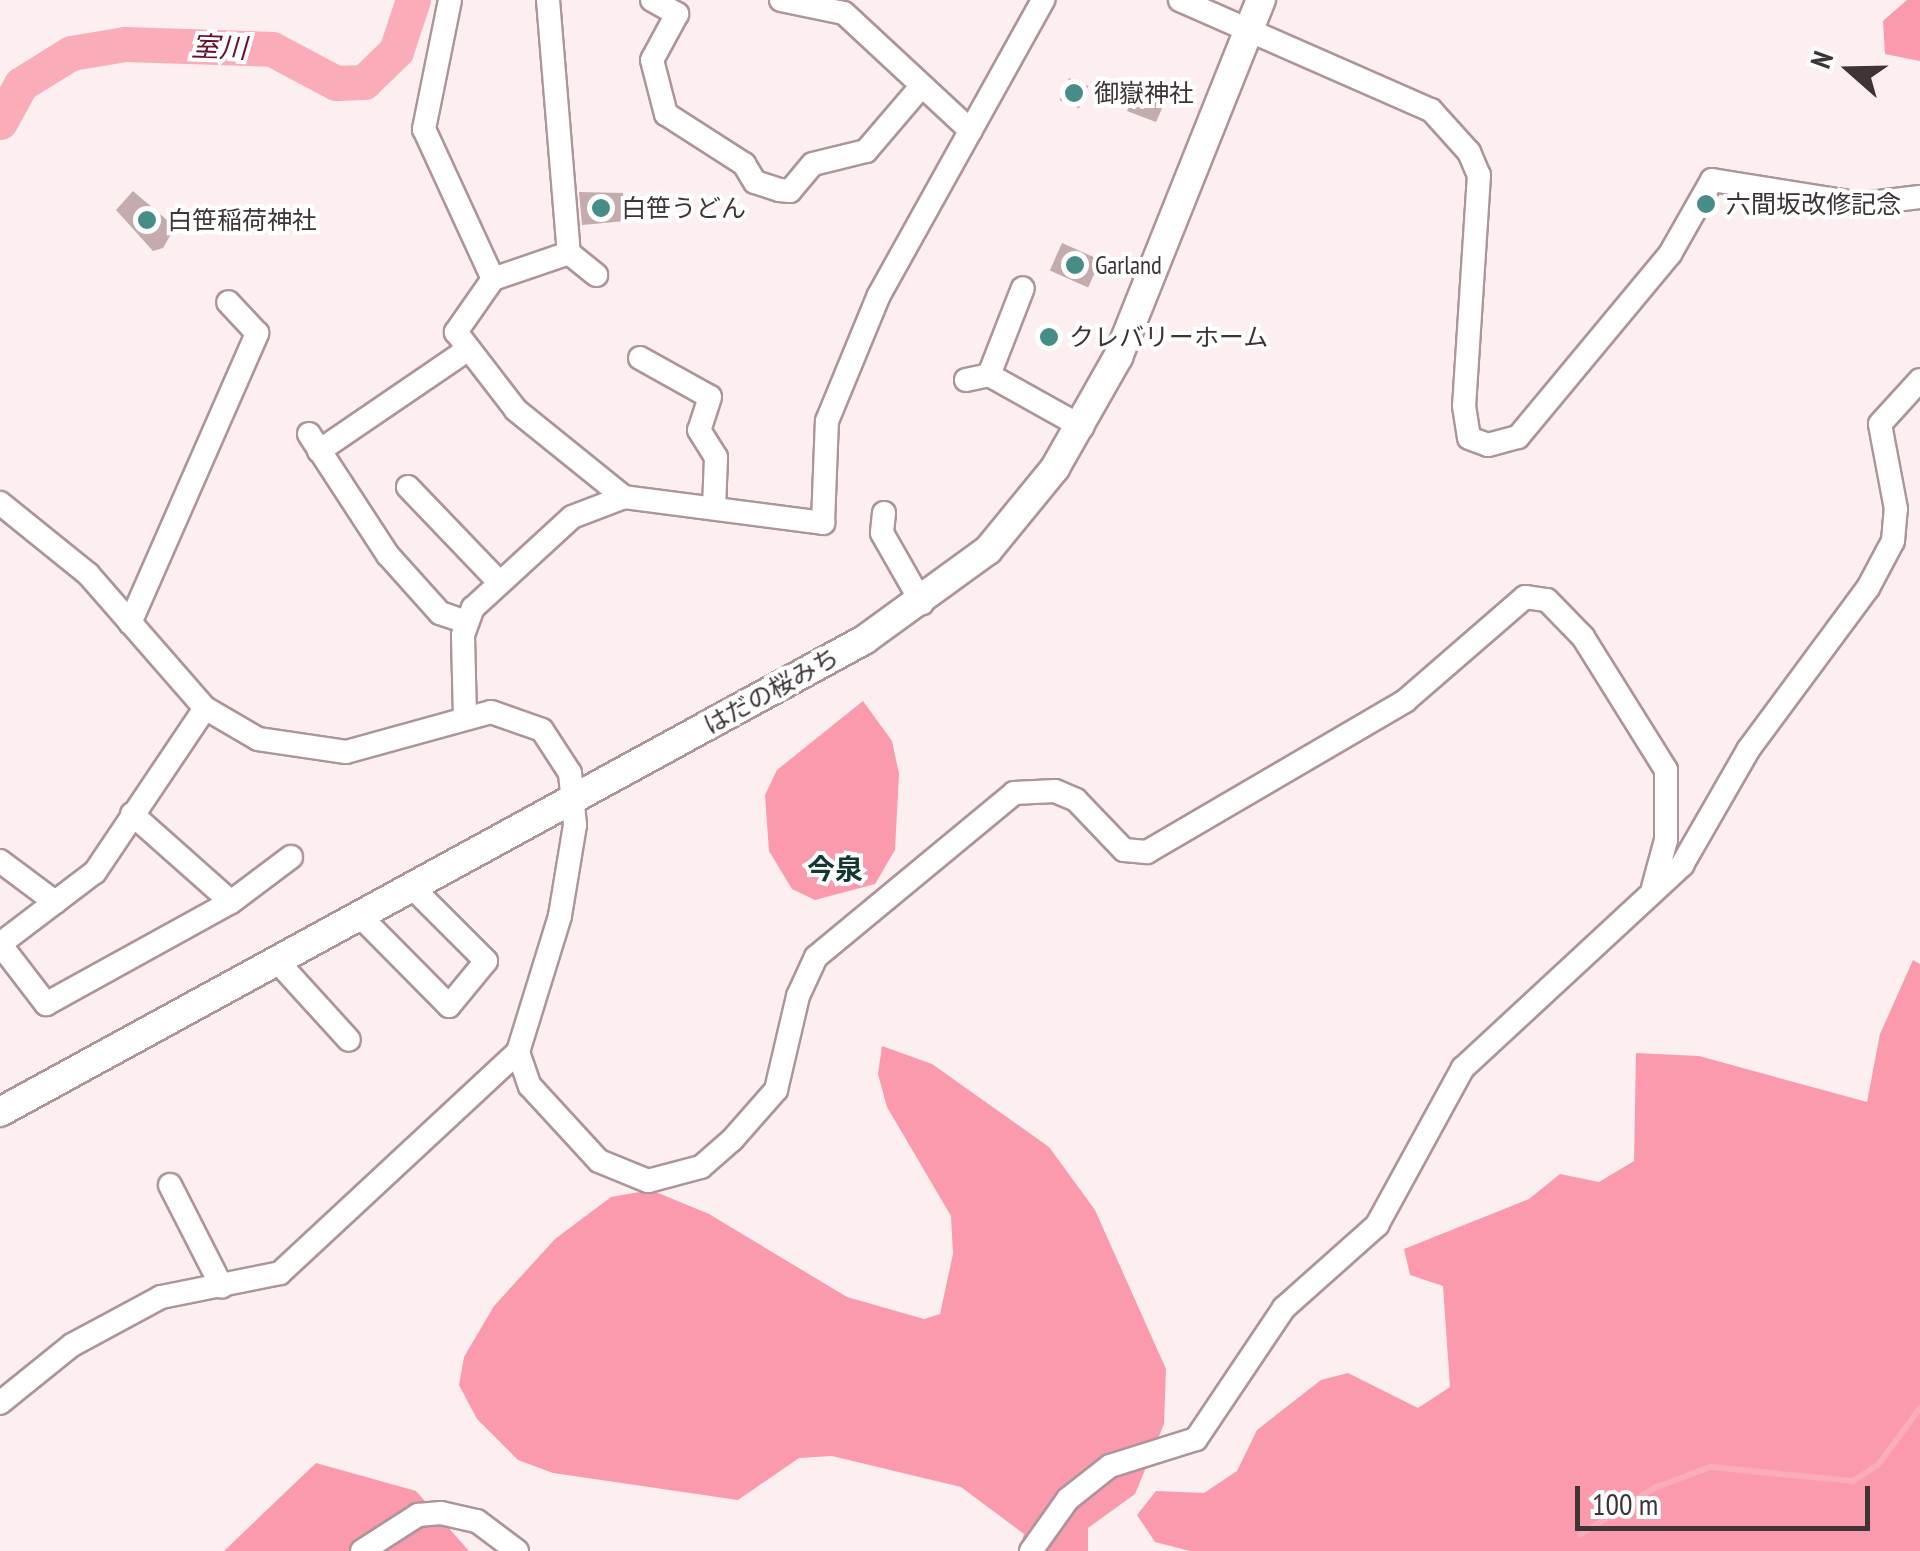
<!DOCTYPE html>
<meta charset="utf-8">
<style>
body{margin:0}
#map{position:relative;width:1920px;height:1551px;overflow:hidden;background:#fdeef0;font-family:"PT Sans Narrow","Noto Sans JP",sans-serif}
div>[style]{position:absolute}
.forest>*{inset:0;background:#fa9aac}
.stream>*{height:6px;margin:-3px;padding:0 3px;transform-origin:3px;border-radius:3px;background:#faacb9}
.river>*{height:35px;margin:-17.5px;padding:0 17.5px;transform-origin:17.5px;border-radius:17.5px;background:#faacb9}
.building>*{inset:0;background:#c3abae;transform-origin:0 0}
.roads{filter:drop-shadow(2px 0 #ad9599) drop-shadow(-2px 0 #ad9599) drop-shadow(0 2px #ad9599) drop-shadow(0 -2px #ad9599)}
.minor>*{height:22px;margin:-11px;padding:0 11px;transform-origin:11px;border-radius:11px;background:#fff}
.major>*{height:28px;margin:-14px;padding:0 14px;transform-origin:14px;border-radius:14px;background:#fff}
.dots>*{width:28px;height:28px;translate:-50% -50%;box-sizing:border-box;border:5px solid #fff;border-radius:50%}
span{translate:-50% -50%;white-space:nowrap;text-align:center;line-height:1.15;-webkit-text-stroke:8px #fff;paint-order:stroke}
.poi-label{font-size:25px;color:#3e3436}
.left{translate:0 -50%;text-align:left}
.street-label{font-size:25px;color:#3e3436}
.water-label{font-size:28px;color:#66122d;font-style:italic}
.neighbourhood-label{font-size:28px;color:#143734;font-weight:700}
.north{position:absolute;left:1800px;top:20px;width:100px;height:100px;-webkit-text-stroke:8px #fff;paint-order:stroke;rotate:290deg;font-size:28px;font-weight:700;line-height:40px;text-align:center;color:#3e3436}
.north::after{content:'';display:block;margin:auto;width:35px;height:45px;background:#3e3436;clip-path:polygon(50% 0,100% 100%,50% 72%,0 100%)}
.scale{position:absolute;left:1575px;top:1486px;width:295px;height:45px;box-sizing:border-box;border:5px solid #3e3436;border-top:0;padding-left:12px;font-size:30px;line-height:35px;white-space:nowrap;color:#3e3436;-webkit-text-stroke:8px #fff;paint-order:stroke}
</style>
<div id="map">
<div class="forest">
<i style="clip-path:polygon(1907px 0,1920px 0,1920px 61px,1885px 54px,1883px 21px)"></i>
<i style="clip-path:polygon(863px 701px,892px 741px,899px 774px,895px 850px,875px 884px,815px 900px,792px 889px,769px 851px,765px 795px,777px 770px)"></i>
<i style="clip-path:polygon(1913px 960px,1920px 964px,1920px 1551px,1190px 1551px,1155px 1542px,1137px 1515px,1156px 1491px,1204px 1493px,1237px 1471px,1257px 1430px,1321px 1380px,1348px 1373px,1418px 1408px,1450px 1387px,1443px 1286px,1410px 1275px,1404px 1249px,1529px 1199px,1560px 1174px,1599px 1182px,1634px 1161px,1636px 1053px,1699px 1056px,1867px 1102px,1880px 1034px)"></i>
<i style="clip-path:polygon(882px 1046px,932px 1064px,1049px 1147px,1095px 1210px,1166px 1369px,1164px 1424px,1135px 1494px,1088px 1528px,1088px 1551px,1019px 1551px,1024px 1534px,961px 1487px,832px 1456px,799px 1458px,738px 1500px,553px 1473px,518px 1460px,477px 1419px,459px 1385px,464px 1357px,494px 1306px,555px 1239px,611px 1197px,651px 1190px,709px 1214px,847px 1297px,924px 1319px,940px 1314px,953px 1254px,951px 1216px,887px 1107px,878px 1074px)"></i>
<i style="clip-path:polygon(316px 1463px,416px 1491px,469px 1551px,224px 1551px)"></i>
</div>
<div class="stream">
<i style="left:1580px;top:1535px;width:88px;rotate:-32.4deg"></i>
<i style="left:1654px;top:1488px;width:60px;rotate:-20.6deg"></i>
<i style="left:1710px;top:1467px;width:144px;rotate:5.6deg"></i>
<i style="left:1853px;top:1481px;width:30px;rotate:-33deg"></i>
<i style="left:1878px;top:1465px;width:71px;rotate:-53.6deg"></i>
</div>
<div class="river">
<i style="left:0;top:122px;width:43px;rotate:-61.1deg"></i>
<i style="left:21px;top:84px;width:59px;rotate:-31.8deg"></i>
<i style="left:71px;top:53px;width:55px;rotate:-9.5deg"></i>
<i style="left:125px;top:44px;width:147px;rotate:1.9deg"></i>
<i style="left:272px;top:49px;width:72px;rotate:28deg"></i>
<i style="left:336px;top:83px;width:28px;rotate:-2deg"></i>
<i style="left:364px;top:82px;width:45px;rotate:-44.1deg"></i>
<i style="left:396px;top:51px;width:54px;rotate:-71.6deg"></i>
</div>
<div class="building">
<i style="left:1069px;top:78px;width:21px;height:24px;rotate:23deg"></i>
<i style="clip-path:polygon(1150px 79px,1171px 88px,1156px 122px,1127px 111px,1138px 86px,1146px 89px)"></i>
<i style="clip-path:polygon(133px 191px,175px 227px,163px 248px,153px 251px,116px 210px)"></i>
<i style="clip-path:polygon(579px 192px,623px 193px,625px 221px,582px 225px)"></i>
<i style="left:1062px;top:243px;width:42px;height:30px;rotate:24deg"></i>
</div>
<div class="roads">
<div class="minor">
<i style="left:450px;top:0;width:132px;rotate:101.4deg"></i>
<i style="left:424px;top:129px;width:165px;rotate:65.3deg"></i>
<i style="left:548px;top:0;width:254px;rotate:85.3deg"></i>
<i style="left:569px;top:253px;width:35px;rotate:39deg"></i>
<i style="left:652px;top:0;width:29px;rotate:29deg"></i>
<i style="left:677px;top:14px;width:52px;rotate:118.5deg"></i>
<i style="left:652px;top:60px;width:56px;rotate:75.5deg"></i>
<i style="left:666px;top:114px;width:93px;rotate:32.7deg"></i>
<i style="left:744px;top:164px;width:21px;rotate:59deg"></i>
<i style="left:755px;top:182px;width:25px;rotate:18deg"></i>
<i style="left:779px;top:190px;width:11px;rotate:5deg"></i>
<i style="left:790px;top:191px;width:35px;rotate:-50deg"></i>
<i style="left:813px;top:164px;width:55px;rotate:-13.8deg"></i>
<i style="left:866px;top:151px;width:82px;rotate:-49.5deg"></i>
<i style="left:781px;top:0;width:64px;rotate:11.7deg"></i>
<i style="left:844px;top:13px;width:173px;rotate:42.9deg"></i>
<i style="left:1180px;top:0;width:274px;rotate:23.7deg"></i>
<i style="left:1431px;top:110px;width:57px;rotate:47.9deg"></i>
<i style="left:1469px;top:152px;width:25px;rotate:67deg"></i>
<i style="left:1479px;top:175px;width:231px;rotate:93.7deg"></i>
<i style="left:1464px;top:406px;width:32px;rotate:81deg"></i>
<i style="left:1469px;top:438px;width:20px;rotate:20deg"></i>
<i style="left:1488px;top:445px;width:31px;rotate:-15deg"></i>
<i style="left:1518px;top:437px;width:238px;rotate:-50.3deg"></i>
<i style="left:1670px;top:254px;width:85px;rotate:-60.4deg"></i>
<i style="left:1712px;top:180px;width:152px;rotate:9.1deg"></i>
<i style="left:1862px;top:204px;width:58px;rotate:-6.9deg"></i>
<i style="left:569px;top:253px;width:80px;rotate:161.1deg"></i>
<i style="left:493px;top:279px;width:65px;rotate:124.9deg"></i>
<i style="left:456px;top:332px;width:98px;rotate:52.4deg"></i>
<i style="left:516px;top:410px;width:139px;rotate:38.9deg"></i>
<i style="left:640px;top:358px;width:80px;rotate:29.1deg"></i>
<i style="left:710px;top:397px;width:35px;rotate:108deg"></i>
<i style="left:699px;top:430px;width:32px;rotate:58deg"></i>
<i style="left:716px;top:457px;width:51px;rotate:92.2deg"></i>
<i style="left:989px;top:375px;width:93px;rotate:-68.7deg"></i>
<i style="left:966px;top:380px;width:24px;rotate:-12deg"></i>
<i style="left:989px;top:375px;width:107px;rotate:29.2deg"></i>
<i style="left:309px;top:434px;width:145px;rotate:56.9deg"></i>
<i style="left:388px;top:555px;width:78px;rotate:48.1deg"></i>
<i style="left:440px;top:613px;width:28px;rotate:19deg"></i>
<i style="left:319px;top:451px;width:179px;rotate:-34.3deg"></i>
<i style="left:408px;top:487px;width:130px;rotate:46.2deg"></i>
<i style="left:0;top:503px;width:113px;rotate:38.9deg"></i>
<i style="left:88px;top:574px;width:178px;rotate:48.9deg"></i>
<i style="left:205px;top:708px;width:61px;rotate:30.3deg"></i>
<i style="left:258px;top:739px;width:89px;rotate:8.4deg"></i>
<i style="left:346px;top:752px;width:150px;rotate:-15.4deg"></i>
<i style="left:491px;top:712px;width:54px;rotate:19.4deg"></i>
<i style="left:542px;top:730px;width:51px;rotate:56.9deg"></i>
<i style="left:570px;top:773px;width:52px;rotate:84.5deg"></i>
<i style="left:575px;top:825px;width:92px;rotate:99.4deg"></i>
<i style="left:560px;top:916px;width:142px;rotate:107.2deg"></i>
<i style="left:518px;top:1052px;width:36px;rotate:71deg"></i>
<i style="left:530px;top:1086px;width:102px;rotate:47.4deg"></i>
<i style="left:599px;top:1161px;width:53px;rotate:22.2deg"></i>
<i style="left:648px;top:1181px;width:55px;rotate:-14.8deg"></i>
<i style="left:701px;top:1167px;width:41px;rotate:-41.1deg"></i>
<i style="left:732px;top:1140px;width:67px;rotate:-48.7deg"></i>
<i style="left:776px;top:1090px;width:97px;rotate:-76.8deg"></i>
<i style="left:798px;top:996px;width:43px;rotate:-65.2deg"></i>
<i style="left:816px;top:957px;width:257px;rotate:-39.6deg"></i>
<i style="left:1014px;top:793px;width:41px;rotate:-2.8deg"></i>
<i style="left:1055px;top:791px;width:23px;rotate:23deg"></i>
<i style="left:1076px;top:800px;width:69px;rotate:46.2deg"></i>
<i style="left:1124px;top:850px;width:23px;rotate:5deg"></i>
<i style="left:1147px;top:852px;width:299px;rotate:-30.3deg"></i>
<i style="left:1405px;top:701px;width:159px;rotate:-40.9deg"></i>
<i style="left:1525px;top:597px;width:22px;rotate:8deg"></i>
<i style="left:1547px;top:600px;width:52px;rotate:45.8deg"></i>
<i style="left:1583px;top:637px;width:157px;rotate:58deg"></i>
<i style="left:1666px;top:770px;width:70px;rotate:90deg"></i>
<i style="left:1666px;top:840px;width:50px;rotate:105.2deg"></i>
<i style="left:884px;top:513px;width:20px;rotate:96deg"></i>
<i style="left:882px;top:533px;width:81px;rotate:60.3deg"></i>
<i style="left:130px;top:623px;width:317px;rotate:-66.3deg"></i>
<i style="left:257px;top:333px;width:42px;rotate:-133.1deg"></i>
<i style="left:465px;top:718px;width:83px;rotate:-91.4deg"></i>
<i style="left:463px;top:635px;width:29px;rotate:-70deg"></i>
<i style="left:473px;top:608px;width:134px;rotate:-42.6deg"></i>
<i style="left:572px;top:517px;width:56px;rotate:-21deg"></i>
<i style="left:624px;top:497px;width:201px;rotate:7.4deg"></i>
<i style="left:823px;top:523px;width:102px;rotate:-87.8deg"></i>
<i style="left:827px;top:421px;width:136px;rotate:-67.6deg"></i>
<i style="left:879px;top:295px;width:338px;rotate:-60.9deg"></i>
<i style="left:132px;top:814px;width:132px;rotate:41.6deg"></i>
<i style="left:0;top:861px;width:69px;rotate:36.7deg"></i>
<i style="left:361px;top:917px;width:125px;rotate:45.3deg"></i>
<i style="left:449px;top:1006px;width:58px;rotate:-50.6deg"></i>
<i style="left:486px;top:961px;width:103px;rotate:-135deg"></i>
<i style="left:0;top:944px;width:76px;rotate:52.5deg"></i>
<i style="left:46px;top:1004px;width:211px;rotate:-28.9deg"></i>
<i style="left:231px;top:902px;width:75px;rotate:-36.9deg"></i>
<i style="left:0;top:944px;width:119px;rotate:-37.2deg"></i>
<i style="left:95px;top:872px;width:197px;rotate:-56.1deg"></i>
<i style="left:278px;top:962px;width:105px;rotate:47.7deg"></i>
<i style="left:170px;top:1185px;width:114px;rotate:63deg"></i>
<i style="left:0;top:1403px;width:92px;rotate:-38.9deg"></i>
<i style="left:72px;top:1345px;width:101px;rotate:-28.3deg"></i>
<i style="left:161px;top:1297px;width:121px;rotate:-11.4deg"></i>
<i style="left:280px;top:1273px;width:325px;rotate:-42.9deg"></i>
<i style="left:362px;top:1551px;width:67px;rotate:-32.7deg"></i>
<i style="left:418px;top:1515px;width:23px;rotate:-5deg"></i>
<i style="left:441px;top:1513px;width:37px;rotate:13deg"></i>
<i style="left:477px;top:1521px;width:50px;rotate:36.9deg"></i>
<i style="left:1031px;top:1551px;width:64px;rotate:-54.6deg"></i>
<i style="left:1068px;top:1499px;width:53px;rotate:-38.2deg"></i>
<i style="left:1110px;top:1466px;width:90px;rotate:-17.4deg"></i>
<i style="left:1196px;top:1439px;width:158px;rotate:-56.1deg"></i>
<i style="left:1284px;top:1308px;width:125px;rotate:-41.7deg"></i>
<i style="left:1377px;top:1225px;width:179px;rotate:-61.3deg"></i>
<i style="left:1463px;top:1068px;width:299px;rotate:-42.8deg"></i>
<i style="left:1682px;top:865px;width:133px;rotate:-60.1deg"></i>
<i style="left:1748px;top:750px;width:202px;rotate:-53.5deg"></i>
<i style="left:1868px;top:588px;width:53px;rotate:-62deg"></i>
<i style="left:1893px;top:541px;width:32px;rotate:-85deg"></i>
<i style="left:1896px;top:509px;width:86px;rotate:-100.7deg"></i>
<i style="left:1880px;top:424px;width:59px;rotate:-47.7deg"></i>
</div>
<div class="major">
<i style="left:0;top:1112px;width:985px;rotate:-28.65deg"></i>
<i style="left:864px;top:640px;width:153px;rotate:-36deg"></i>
<i style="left:988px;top:550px;width:106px;rotate:-50.7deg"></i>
<i style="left:1055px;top:468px;width:128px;rotate:-60.4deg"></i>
<i style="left:1118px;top:357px;width:385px;rotate:-68.2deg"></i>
</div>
</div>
<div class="dots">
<i style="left:1074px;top:93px;background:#468d87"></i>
<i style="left:1706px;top:204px;background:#468d87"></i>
<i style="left:601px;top:208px;background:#468d87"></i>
<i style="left:147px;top:220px;background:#468d87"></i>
<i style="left:1075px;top:265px;background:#468d87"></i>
<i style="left:1049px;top:337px;background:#468d87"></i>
</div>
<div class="poi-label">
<span class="left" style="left:1094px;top:93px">御嶽神社</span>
<span class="left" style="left:1726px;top:204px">六間坂改修記念</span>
<span class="left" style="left:621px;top:208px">白笹うどん</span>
<span class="left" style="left:167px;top:220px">白笹稲荷神社</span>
<span class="left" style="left:1095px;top:265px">Garland</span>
<span class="left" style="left:1069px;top:337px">クレバリーホーム</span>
</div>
<div class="street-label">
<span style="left:771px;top:691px;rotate:-29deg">はだの桜みち</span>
</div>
<div class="water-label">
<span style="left:219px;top:47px;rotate:2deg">室川</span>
</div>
<div class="neighbourhood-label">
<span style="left:835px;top:869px">今泉</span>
</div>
<div class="north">N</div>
<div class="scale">100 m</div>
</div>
